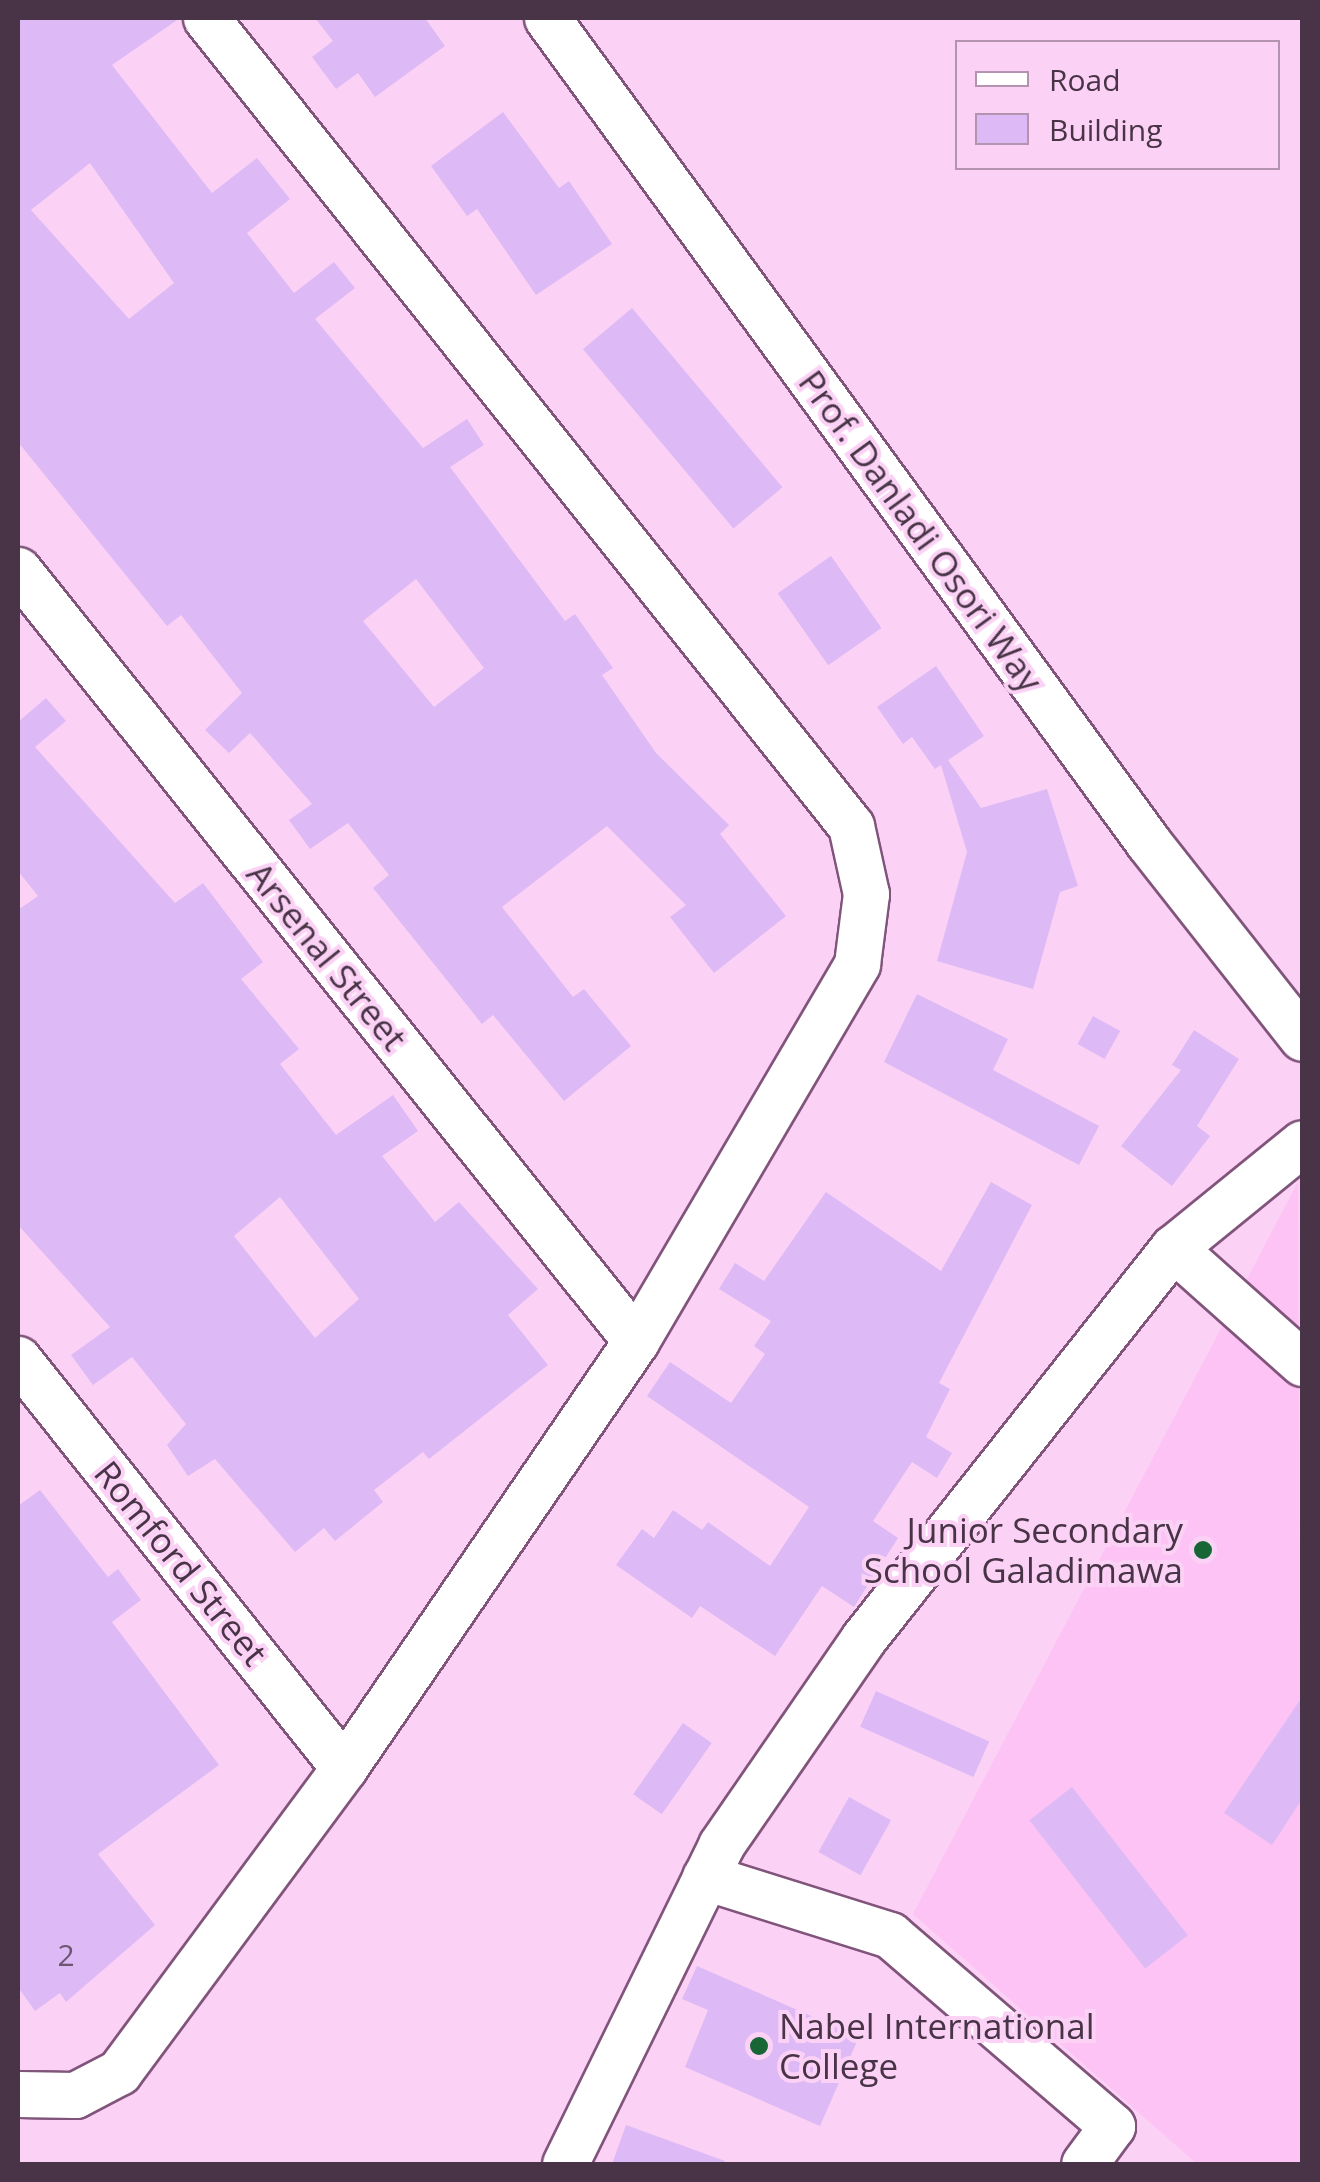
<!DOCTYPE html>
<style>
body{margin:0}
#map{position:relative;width:1320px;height:2182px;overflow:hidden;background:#fbd2f5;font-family:"Open Sans",sans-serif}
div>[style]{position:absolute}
.built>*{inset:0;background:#fcc3f4}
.building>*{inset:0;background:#ddbaf5;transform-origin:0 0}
.roads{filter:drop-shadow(2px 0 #81547b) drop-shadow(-2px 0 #81547b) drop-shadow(0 2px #81547b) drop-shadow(0 -2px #81547b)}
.minor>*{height:45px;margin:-22.5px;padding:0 22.5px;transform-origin:22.5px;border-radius:22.5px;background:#fff}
.dots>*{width:28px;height:28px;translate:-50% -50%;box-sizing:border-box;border:5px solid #fbd2f5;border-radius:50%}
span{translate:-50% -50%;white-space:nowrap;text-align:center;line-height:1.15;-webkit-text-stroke:8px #fbd2f5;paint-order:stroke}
.number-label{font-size:30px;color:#6d5672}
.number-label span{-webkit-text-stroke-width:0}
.street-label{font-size:35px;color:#483446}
.poi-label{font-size:35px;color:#483446}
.right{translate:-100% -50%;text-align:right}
.left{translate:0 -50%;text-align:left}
.frame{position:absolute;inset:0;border:20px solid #483446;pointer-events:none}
.legend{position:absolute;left:955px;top:40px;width:325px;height:130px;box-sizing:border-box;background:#fbd2f5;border:2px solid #b393af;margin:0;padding:12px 18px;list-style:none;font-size:30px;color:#483446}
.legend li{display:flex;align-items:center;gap:20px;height:50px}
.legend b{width:50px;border:2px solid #b393af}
</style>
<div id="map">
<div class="built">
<i style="clip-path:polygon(1298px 1182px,1302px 2164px,1197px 2164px,913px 1914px)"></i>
</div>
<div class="building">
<i style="clip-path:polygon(evenodd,18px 18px,180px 18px,112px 65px,212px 193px,257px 158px,290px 199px,247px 233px,294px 293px,334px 262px,355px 288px,315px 319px,423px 448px,467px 419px,484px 445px,450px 467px,565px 621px,575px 614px,613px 668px,602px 675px,656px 753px,729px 825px,720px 834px,786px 916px,714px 973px,670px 917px,686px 905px,607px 826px,502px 907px,573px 997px,584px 989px,631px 1046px,564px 1101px,493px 1015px,482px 1024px,373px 888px,389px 875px,348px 823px,310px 849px,289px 820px,312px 804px,250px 733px,229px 753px,205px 730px,242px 693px,181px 615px,167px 626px,18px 442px,18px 18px,90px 163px,174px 283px,129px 319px,31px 210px,90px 163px,18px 18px,416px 579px,484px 668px,434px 707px,363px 621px,416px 579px)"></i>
<i style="clip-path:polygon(315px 18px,425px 18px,445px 46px,375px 97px,358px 73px,336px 89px,312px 57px,333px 41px)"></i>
<i style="clip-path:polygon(503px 112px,559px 188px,569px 181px,612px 244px,536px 295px,477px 209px,467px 216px,431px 166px)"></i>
<i style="left:632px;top:308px;width:234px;height:64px;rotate:50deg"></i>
<i style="left:831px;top:556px;width:88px;height:65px;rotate:55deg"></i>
<i style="clip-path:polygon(936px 666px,984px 736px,948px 760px,981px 808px,1047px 789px,1078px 886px,1060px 892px,1033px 989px,937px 961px,967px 852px,941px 765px,935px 769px,912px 737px,903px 744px,877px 707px)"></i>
<i style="clip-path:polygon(evenodd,46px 698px,66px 721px,35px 747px,175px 903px,203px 883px,263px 962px,241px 979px,299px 1049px,280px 1064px,336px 1135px,393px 1095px,418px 1131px,382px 1156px,435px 1222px,459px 1202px,538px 1289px,508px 1315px,548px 1365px,429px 1459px,423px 1452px,374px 1490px,383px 1502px,335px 1541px,324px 1528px,295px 1552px,215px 1459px,188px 1476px,167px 1445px,186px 1424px,132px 1357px,93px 1385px,71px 1355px,110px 1327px,18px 1225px,18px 910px,38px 896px,18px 871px,18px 722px,46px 698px,280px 1197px,359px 1299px,315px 1338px,234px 1236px,280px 1197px)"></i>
<i style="clip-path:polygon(917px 994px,1008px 1039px,993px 1070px,1099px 1126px,1079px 1165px,884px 1062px)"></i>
<i style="left:1093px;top:1016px;width:31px;height:32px;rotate:29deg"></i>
<i style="clip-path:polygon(1194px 1030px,1239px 1059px,1197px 1126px,1210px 1136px,1172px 1186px,1121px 1146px,1181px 1070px,1172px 1065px)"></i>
<i style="clip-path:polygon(991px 1182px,1032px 1205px,939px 1383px,950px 1389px,926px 1437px,952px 1453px,937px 1478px,912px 1462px,873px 1521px,898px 1538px,854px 1607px,822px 1586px,775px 1656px,700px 1606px,692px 1618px,616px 1565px,642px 1529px,654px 1538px,673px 1510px,702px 1530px,708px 1522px,770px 1566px,809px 1507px,647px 1396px,670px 1362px,731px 1403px,765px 1354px,754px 1346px,771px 1321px,719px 1289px,735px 1263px,764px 1281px,826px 1192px,941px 1271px)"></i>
<i style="clip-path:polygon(40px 1490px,108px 1577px,118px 1569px,141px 1600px,112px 1622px,219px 1765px,98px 1854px,155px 1925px,66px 2002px,60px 1993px,35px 2011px,18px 1987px,18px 1506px)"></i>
<i style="left:876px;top:1691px;width:124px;height:39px;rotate:24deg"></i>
<i style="clip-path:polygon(1302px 1697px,1302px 1799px,1272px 1845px,1224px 1813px)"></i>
<i style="left:683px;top:1723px;width:35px;height:87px;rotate:35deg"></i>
<i style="left:1072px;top:1787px;width:188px;height:54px;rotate:52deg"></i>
<i style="left:849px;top:1797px;width:48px;height:63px;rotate:29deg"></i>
<i style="clip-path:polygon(697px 1966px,859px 2037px,820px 2126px,685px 2067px,708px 2010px,682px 1999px)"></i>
<i style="clip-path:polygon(626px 2125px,725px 2161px,725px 2164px,612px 2164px)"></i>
</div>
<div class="roads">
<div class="minor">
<i style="left:547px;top:18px;width:1020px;rotate:53.89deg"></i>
<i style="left:1148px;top:842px;width:249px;rotate:51.8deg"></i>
<i style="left:18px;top:570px;width:988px;rotate:51.29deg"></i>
<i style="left:1173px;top:1248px;width:173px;rotate:41.7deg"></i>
<i style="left:18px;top:1359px;width:523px;rotate:51.44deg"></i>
<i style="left:705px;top:1877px;width:194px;rotate:17.4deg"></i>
<i style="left:890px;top:1935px;width:293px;rotate:40.7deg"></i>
<i style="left:1112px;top:2126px;width:47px;rotate:126.4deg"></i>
<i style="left:18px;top:2094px;width:57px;rotate:1deg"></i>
<i style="left:75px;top:2095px;width:50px;rotate:-27.6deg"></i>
<i style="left:119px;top:2072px;width:378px;rotate:-53.5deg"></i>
<i style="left:344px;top:1768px;width:517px;rotate:-55.63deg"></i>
<i style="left:636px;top:1341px;width:437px;rotate:-59.6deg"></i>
<i style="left:857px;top:964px;width:71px;rotate:-82.7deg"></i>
<i style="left:866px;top:894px;width:70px;rotate:-102.4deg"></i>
<i style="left:851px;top:826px;width:1034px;rotate:-128.6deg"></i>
<i style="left:565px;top:2164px;width:355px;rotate:-63.9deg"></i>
<i style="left:721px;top:1845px;width:250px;rotate:-55.4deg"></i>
<i style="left:863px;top:1639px;width:499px;rotate:-51.6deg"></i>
<i style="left:1173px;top:1248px;width:166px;rotate:-39.1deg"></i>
</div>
</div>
<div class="dots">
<i style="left:1203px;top:1550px;background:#186635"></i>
<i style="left:759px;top:2046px;background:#186635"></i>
</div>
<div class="number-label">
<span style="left:66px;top:1955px">2</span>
</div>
<div class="street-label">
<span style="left:921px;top:531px;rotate:54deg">Prof. Danladi Osori Way</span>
<span style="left:327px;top:956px;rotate:51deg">Arsenal Street</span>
<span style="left:181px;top:1563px;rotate:51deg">Romford Street</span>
</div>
<div class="poi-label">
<span class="right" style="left:1183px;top:1550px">Junior Secondary<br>School Galadimawa</span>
<span class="left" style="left:779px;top:2046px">Nabel International<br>College</span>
</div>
<div class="frame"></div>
<ul class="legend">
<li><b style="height:12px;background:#fff"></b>Road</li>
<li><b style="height:28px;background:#ddbaf5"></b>Building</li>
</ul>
</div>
